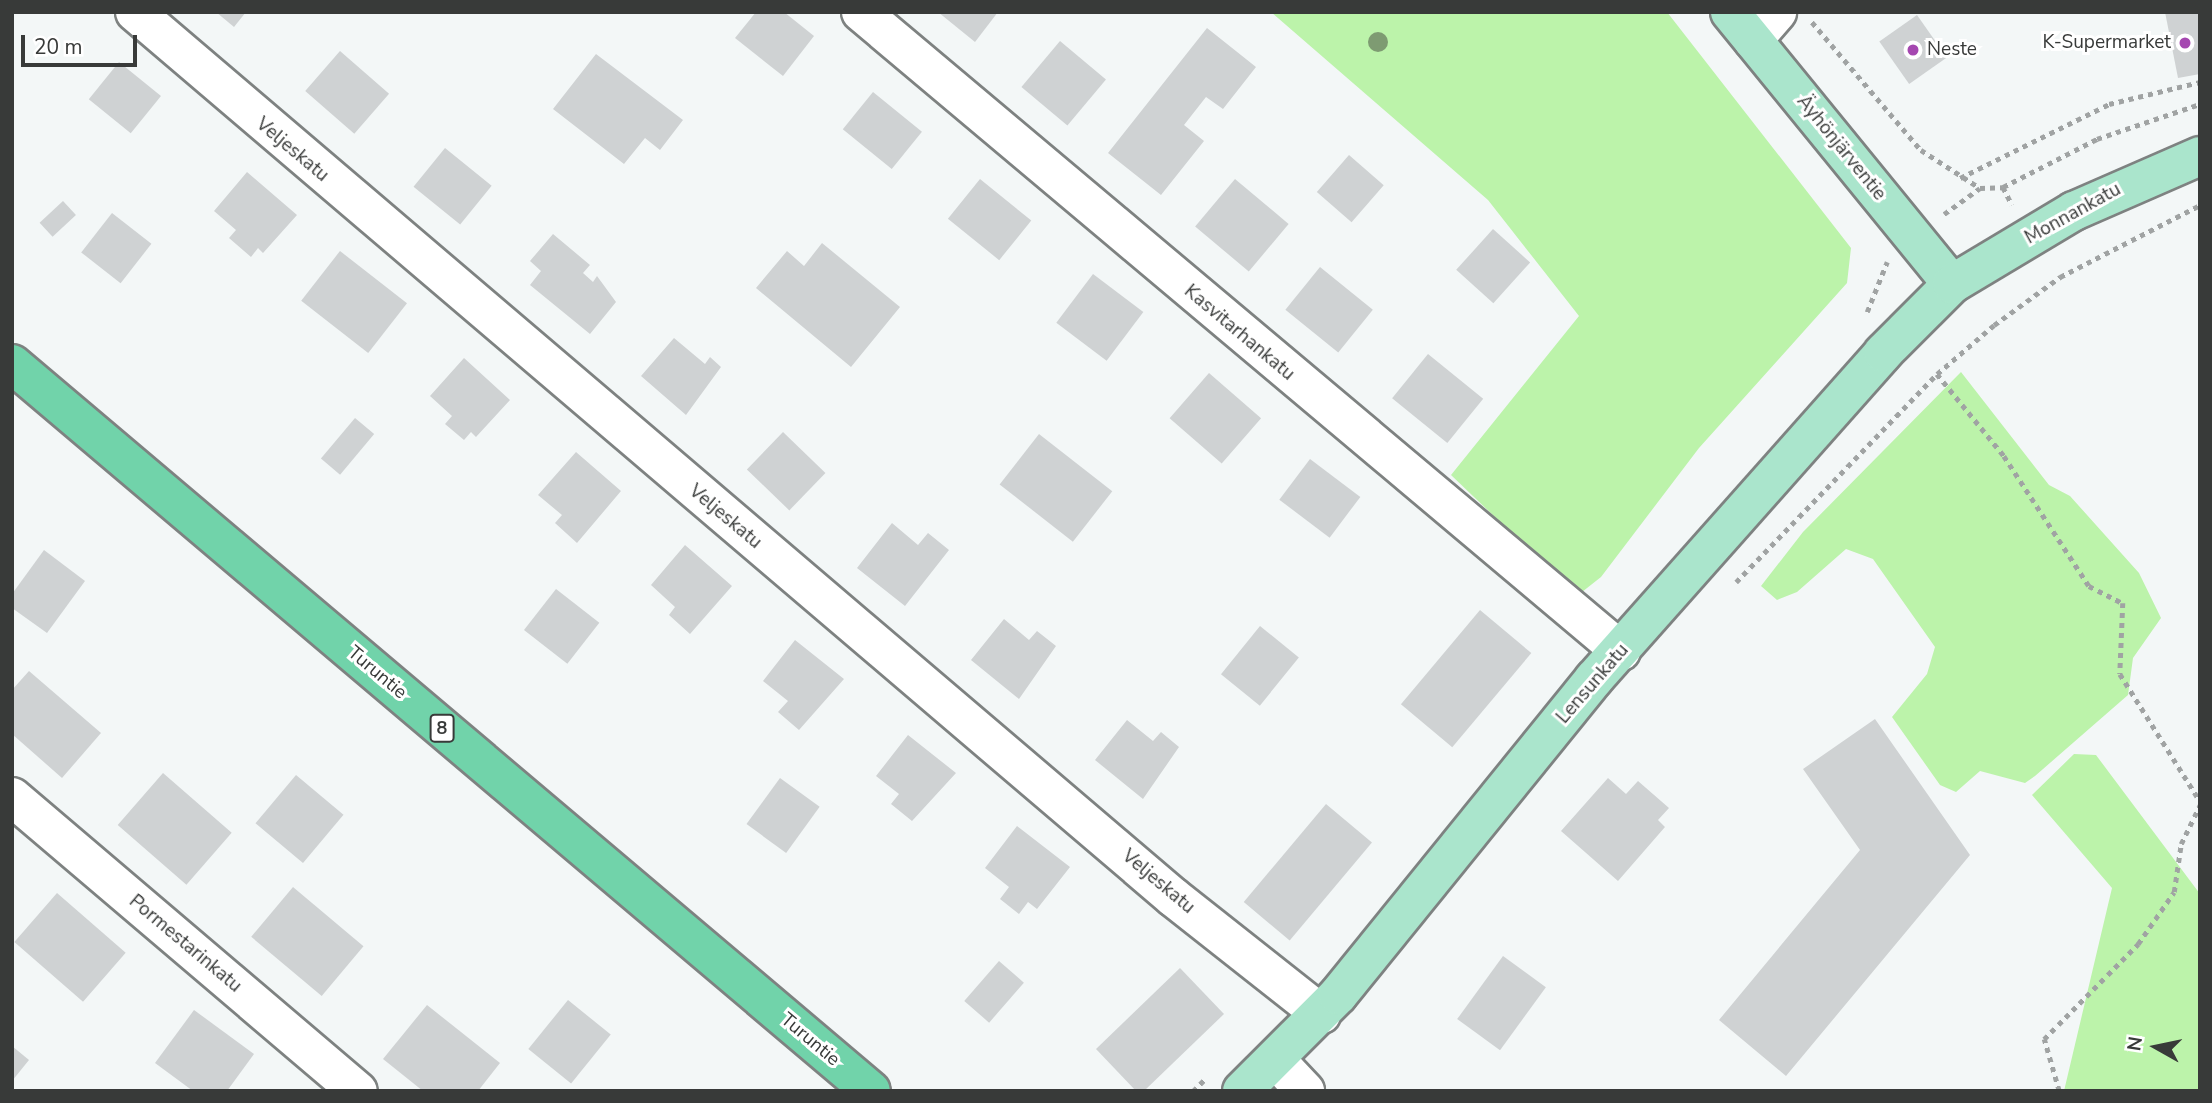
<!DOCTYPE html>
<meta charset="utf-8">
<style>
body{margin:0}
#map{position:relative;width:2212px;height:1103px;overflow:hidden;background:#f3f7f7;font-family:"Nunito Sans",sans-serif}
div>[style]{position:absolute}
.green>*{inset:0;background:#bcf3aa}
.building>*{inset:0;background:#cfd2d3;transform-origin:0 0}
.path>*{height:4.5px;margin-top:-2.25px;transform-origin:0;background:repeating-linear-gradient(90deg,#a0a3a3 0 5px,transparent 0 10px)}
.roads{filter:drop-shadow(2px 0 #7e8281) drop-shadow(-2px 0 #7e8281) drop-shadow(0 2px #7e8281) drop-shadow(0 -2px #7e8281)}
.minor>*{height:38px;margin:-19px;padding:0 19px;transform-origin:19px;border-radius:19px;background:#fff}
.major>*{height:38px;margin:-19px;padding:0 19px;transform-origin:19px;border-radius:19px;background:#aae5cc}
.highway>*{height:38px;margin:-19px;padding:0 19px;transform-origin:19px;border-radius:19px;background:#71d3aa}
.trees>*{width:20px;height:20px;margin:-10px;border-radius:50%;background:#7e9b72}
.dots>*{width:19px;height:19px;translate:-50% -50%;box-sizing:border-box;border:4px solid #fff;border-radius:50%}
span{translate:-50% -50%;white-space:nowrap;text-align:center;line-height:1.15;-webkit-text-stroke:6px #fff;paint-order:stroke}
.shield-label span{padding:2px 5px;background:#fff;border:2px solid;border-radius:5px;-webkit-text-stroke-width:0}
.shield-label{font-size:18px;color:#383a39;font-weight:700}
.poi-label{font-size:19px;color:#383a39}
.right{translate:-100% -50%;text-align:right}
.left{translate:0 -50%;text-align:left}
.street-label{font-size:19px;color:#383a39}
.frame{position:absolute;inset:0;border:14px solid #383a39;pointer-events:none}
.north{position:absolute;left:2121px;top:1012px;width:70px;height:70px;-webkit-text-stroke:5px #fff;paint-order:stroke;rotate:279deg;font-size:19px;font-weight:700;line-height:28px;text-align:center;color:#383a39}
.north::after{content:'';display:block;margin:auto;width:24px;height:32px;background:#383a39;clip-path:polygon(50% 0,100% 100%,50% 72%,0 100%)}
.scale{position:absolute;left:21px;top:35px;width:116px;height:32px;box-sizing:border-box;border:4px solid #383a39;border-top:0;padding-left:9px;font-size:21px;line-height:24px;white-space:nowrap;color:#383a39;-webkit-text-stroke:5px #fff;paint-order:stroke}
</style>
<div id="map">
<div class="green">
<i style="clip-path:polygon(1271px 12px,1667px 12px,1851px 248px,1847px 283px,1699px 448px,1601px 577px,1582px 592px,1568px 587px,1451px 475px,1579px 316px,1488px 200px)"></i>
<i style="clip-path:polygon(1961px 372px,2049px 485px,2070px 496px,2139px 573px,2161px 618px,2133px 658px,2128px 695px,2035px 776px,2025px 783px,1980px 771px,1956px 792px,1940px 785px,1892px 717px,1927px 674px,1935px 647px,1873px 559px,1846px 549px,1797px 592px,1777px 600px,1761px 586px,1803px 532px)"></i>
<i style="clip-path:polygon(2074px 754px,2096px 755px,2200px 894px,2200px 1091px,2064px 1091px,2112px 888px,2032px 795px)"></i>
</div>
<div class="building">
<i style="clip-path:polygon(216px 12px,246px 12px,234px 27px)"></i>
<i style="clip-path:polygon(756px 12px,784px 12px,814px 36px,783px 76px,735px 38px)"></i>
<i style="clip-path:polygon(938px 12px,998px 12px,975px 42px)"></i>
<i style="clip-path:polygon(2165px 12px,2200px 12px,2200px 74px,2178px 78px)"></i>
<i style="left:1917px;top:15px;width:52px;height:46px;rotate:55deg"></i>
<i style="clip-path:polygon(1207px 28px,1256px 67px,1223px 109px,1206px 97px,1184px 125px,1204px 141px,1161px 195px,1108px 153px)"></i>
<i style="left:1060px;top:41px;width:60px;height:60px;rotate:40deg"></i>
<i style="left:340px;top:51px;width:65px;height:53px;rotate:41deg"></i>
<i style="clip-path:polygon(596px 54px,683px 120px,660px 150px,645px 138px,624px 164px,553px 109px)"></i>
<i style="left:119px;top:62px;width:54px;height:48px;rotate:39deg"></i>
<i style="left:873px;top:92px;width:63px;height:48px;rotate:39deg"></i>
<i style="left:445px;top:148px;width:60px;height:50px;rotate:39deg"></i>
<i style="left:1349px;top:155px;width:46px;height:49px;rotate:41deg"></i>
<i style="clip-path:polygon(247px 172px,297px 215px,263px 253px,258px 248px,251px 257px,229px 238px,236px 230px,214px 211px)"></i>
<i style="left:980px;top:179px;width:66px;height:51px;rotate:39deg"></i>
<i style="left:1235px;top:179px;width:70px;height:62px;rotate:40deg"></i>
<i style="left:63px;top:201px;width:19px;height:32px;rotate:47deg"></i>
<i style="left:112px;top:213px;width:50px;height:50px;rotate:38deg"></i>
<i style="left:1493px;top:229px;width:50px;height:55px;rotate:42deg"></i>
<i style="clip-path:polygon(553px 234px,590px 265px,583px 273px,593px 282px,597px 276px,616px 302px,590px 334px,530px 285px,541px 271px,530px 261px)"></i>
<i style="clip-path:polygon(822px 243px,900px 307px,851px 367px,756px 288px,787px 251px,804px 266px)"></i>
<i style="left:340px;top:251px;width:85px;height:63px;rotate:38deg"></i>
<i style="left:1320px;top:267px;width:68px;height:55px;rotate:39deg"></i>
<i style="left:1093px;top:274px;width:63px;height:61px;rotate:37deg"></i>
<i style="clip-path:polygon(674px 338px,705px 364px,710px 357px,721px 367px,686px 415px,641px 376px)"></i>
<i style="left:1428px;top:354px;width:71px;height:57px;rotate:39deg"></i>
<i style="clip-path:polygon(464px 358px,510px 400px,476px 437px,471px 432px,464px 440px,445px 424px,452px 416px,430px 396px)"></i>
<i style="left:1209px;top:373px;width:69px;height:60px;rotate:41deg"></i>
<i style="left:355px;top:418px;width:25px;height:53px;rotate:40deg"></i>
<i style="left:783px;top:432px;width:59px;height:52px;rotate:44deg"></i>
<i style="left:1039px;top:434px;width:93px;height:64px;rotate:38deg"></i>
<i style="clip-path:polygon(576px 452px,621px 491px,577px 543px,555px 523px,562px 515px,538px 495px)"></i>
<i style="left:1310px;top:459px;width:63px;height:51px;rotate:37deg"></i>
<i style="clip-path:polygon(892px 523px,918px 545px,928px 533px,949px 550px,905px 606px,857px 568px)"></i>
<i style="clip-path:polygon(685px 545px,732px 586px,690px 634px,669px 615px,675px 607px,651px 585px)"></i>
<i style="clip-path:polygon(44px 550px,85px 581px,47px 633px,12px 608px,12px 594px)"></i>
<i style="left:556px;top:589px;width:55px;height:52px;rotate:38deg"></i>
<i style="left:1480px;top:610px;width:67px;height:123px;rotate:40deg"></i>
<i style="clip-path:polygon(1004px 619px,1029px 640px,1037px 631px,1056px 646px,1019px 699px,971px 660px)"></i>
<i style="left:1260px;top:626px;width:50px;height:62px;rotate:39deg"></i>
<i style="clip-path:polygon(795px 640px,844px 679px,799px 730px,778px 712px,788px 701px,763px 681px)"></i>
<i style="clip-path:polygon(29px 671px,101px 733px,62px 778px,12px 734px,12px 690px)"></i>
<i style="clip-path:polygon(1875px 719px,1970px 855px,1786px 1076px,1719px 1020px,1860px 850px,1803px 769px)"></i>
<i style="clip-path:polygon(1127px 720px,1153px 741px,1161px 732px,1179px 747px,1143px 799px,1095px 760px)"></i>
<i style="clip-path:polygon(908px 735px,956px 773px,912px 821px,891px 804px,899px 794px,876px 776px)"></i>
<i style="left:163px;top:773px;width:91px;height:69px;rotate:41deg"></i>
<i style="left:296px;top:775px;width:62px;height:63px;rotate:40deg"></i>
<i style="left:780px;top:778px;width:49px;height:57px;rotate:36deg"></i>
<i style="clip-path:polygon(1608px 778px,1626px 794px,1638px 781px,1669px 808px,1658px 820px,1665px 827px,1618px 881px,1561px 831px)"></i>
<i style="left:1326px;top:804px;width:60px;height:128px;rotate:40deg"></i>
<i style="clip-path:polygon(1017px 826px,1070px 867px,1037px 909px,1028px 902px,1019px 914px,1000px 899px,1009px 887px,985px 868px)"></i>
<i style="left:293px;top:887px;width:92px;height:65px;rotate:40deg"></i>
<i style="left:57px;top:893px;width:91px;height:65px;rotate:41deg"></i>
<i style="left:1503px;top:956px;width:53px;height:78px;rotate:36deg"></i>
<i style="left:999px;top:961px;width:33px;height:53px;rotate:41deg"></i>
<i style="clip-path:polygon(1180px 968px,1224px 1014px,1144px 1091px,1136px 1091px,1096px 1049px)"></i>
<i style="left:568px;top:1000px;width:55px;height:63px;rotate:39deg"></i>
<i style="clip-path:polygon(427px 1005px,500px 1063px,478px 1091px,423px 1091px,383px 1059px)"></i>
<i style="clip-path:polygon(194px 1010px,254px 1054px,227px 1091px,193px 1091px,155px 1063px)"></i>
<i style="clip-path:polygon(12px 1046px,29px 1060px,12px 1081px)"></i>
</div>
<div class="path">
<i style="left:1812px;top:22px;width:168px;rotate:49.6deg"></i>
<i style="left:1921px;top:150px;width:70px;rotate:32.8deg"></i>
<i style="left:1980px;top:188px;width:23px;rotate:-2deg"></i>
<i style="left:2003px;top:187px;width:106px;rotate:-27.1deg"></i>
<i style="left:2097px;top:139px;width:109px;rotate:-18.8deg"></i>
<i style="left:1960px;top:178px;width:166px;rotate:-26.4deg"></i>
<i style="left:2109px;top:104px;width:94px;rotate:-13.6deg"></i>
<i style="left:2003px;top:187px;width:20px;rotate:63deg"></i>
<i style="left:1944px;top:214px;width:44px;rotate:-35.8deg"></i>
<i style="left:1867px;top:312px;width:54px;rotate:-68.2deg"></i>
<i style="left:1937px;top:374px;width:106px;rotate:50.7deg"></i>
<i style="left:2004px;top:456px;width:155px;rotate:56.8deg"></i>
<i style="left:2089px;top:586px;width:38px;rotate:27deg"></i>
<i style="left:2123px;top:603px;width:71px;rotate:92.4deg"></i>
<i style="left:2120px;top:674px;width:150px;rotate:57.8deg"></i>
<i style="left:1736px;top:582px;width:289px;rotate:-46deg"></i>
<i style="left:1937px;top:374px;width:75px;rotate:-40.7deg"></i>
<i style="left:1994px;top:325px;width:82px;rotate:-36deg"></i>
<i style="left:2060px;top:277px;width:157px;rotate:-27.2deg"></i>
<i style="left:1193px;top:1091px;width:16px;rotate:-45deg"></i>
<i style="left:2059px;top:1091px;width:54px;rotate:-106.1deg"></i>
<i style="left:2044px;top:1039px;width:134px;rotate:-45.3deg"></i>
<i style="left:2138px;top:944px;width:63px;rotate:-55.3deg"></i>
<i style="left:2174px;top:892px;width:49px;rotate:-81.7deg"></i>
<i style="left:2181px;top:844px;width:43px;rotate:-64deg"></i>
</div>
<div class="roads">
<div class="minor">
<i style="left:135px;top:12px;width:1364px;rotate:40.45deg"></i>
<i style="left:1173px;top:897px;width:189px;rotate:38.3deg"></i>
<i style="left:861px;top:12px;width:993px;rotate:40.06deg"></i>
<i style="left:1753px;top:40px;width:37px;rotate:-49deg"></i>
<i style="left:12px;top:797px;width:454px;rotate:40.4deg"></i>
<i style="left:1275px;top:1059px;width:44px;rotate:46.8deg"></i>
</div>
<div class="major">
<i style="left:1730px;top:12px;width:351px;rotate:50.8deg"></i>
<i style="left:1242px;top:1091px;width:136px;rotate:-45deg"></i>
<i style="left:1338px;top:995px;width:407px;rotate:-51deg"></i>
<i style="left:1594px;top:679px;width:436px;rotate:-48.4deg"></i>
<i style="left:1883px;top:353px;width:98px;rotate:-45deg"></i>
<i style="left:1952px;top:284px;width:142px;rotate:-30.9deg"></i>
<i style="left:2074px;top:211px;width:137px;rotate:-23.6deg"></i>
</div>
<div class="highway">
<i style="left:12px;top:364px;width:1125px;rotate:40.24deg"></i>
</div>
</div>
<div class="trees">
<i style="left:1378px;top:42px"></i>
</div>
<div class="dots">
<i style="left:2185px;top:43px;background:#a547b0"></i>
<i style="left:1913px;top:50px;background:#a547b0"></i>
</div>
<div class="shield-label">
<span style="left:442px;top:728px">8</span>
</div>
<div class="poi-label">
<span class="right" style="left:2171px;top:43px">K-Supermarket</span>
<span class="left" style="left:1927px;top:50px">Neste</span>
</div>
<div class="street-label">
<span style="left:1841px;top:148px;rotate:51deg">Äyhönjärventie</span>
<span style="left:292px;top:150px;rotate:40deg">Veljeskatu</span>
<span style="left:2073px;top:214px;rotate:-29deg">Monnankatu</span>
<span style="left:1239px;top:333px;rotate:40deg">Kasvitarhankatu</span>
<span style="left:725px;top:517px;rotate:40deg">Veljeskatu</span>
<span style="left:377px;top:673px;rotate:40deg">Turuntie</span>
<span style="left:1593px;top:684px;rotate:-49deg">Lensunkatu</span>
<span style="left:1158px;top:882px;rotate:40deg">Veljeskatu</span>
<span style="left:185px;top:944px;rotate:40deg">Pormestarinkatu</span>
<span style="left:810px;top:1040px;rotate:40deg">Turuntie</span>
</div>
<div class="frame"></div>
<div class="north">N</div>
<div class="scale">20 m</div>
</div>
